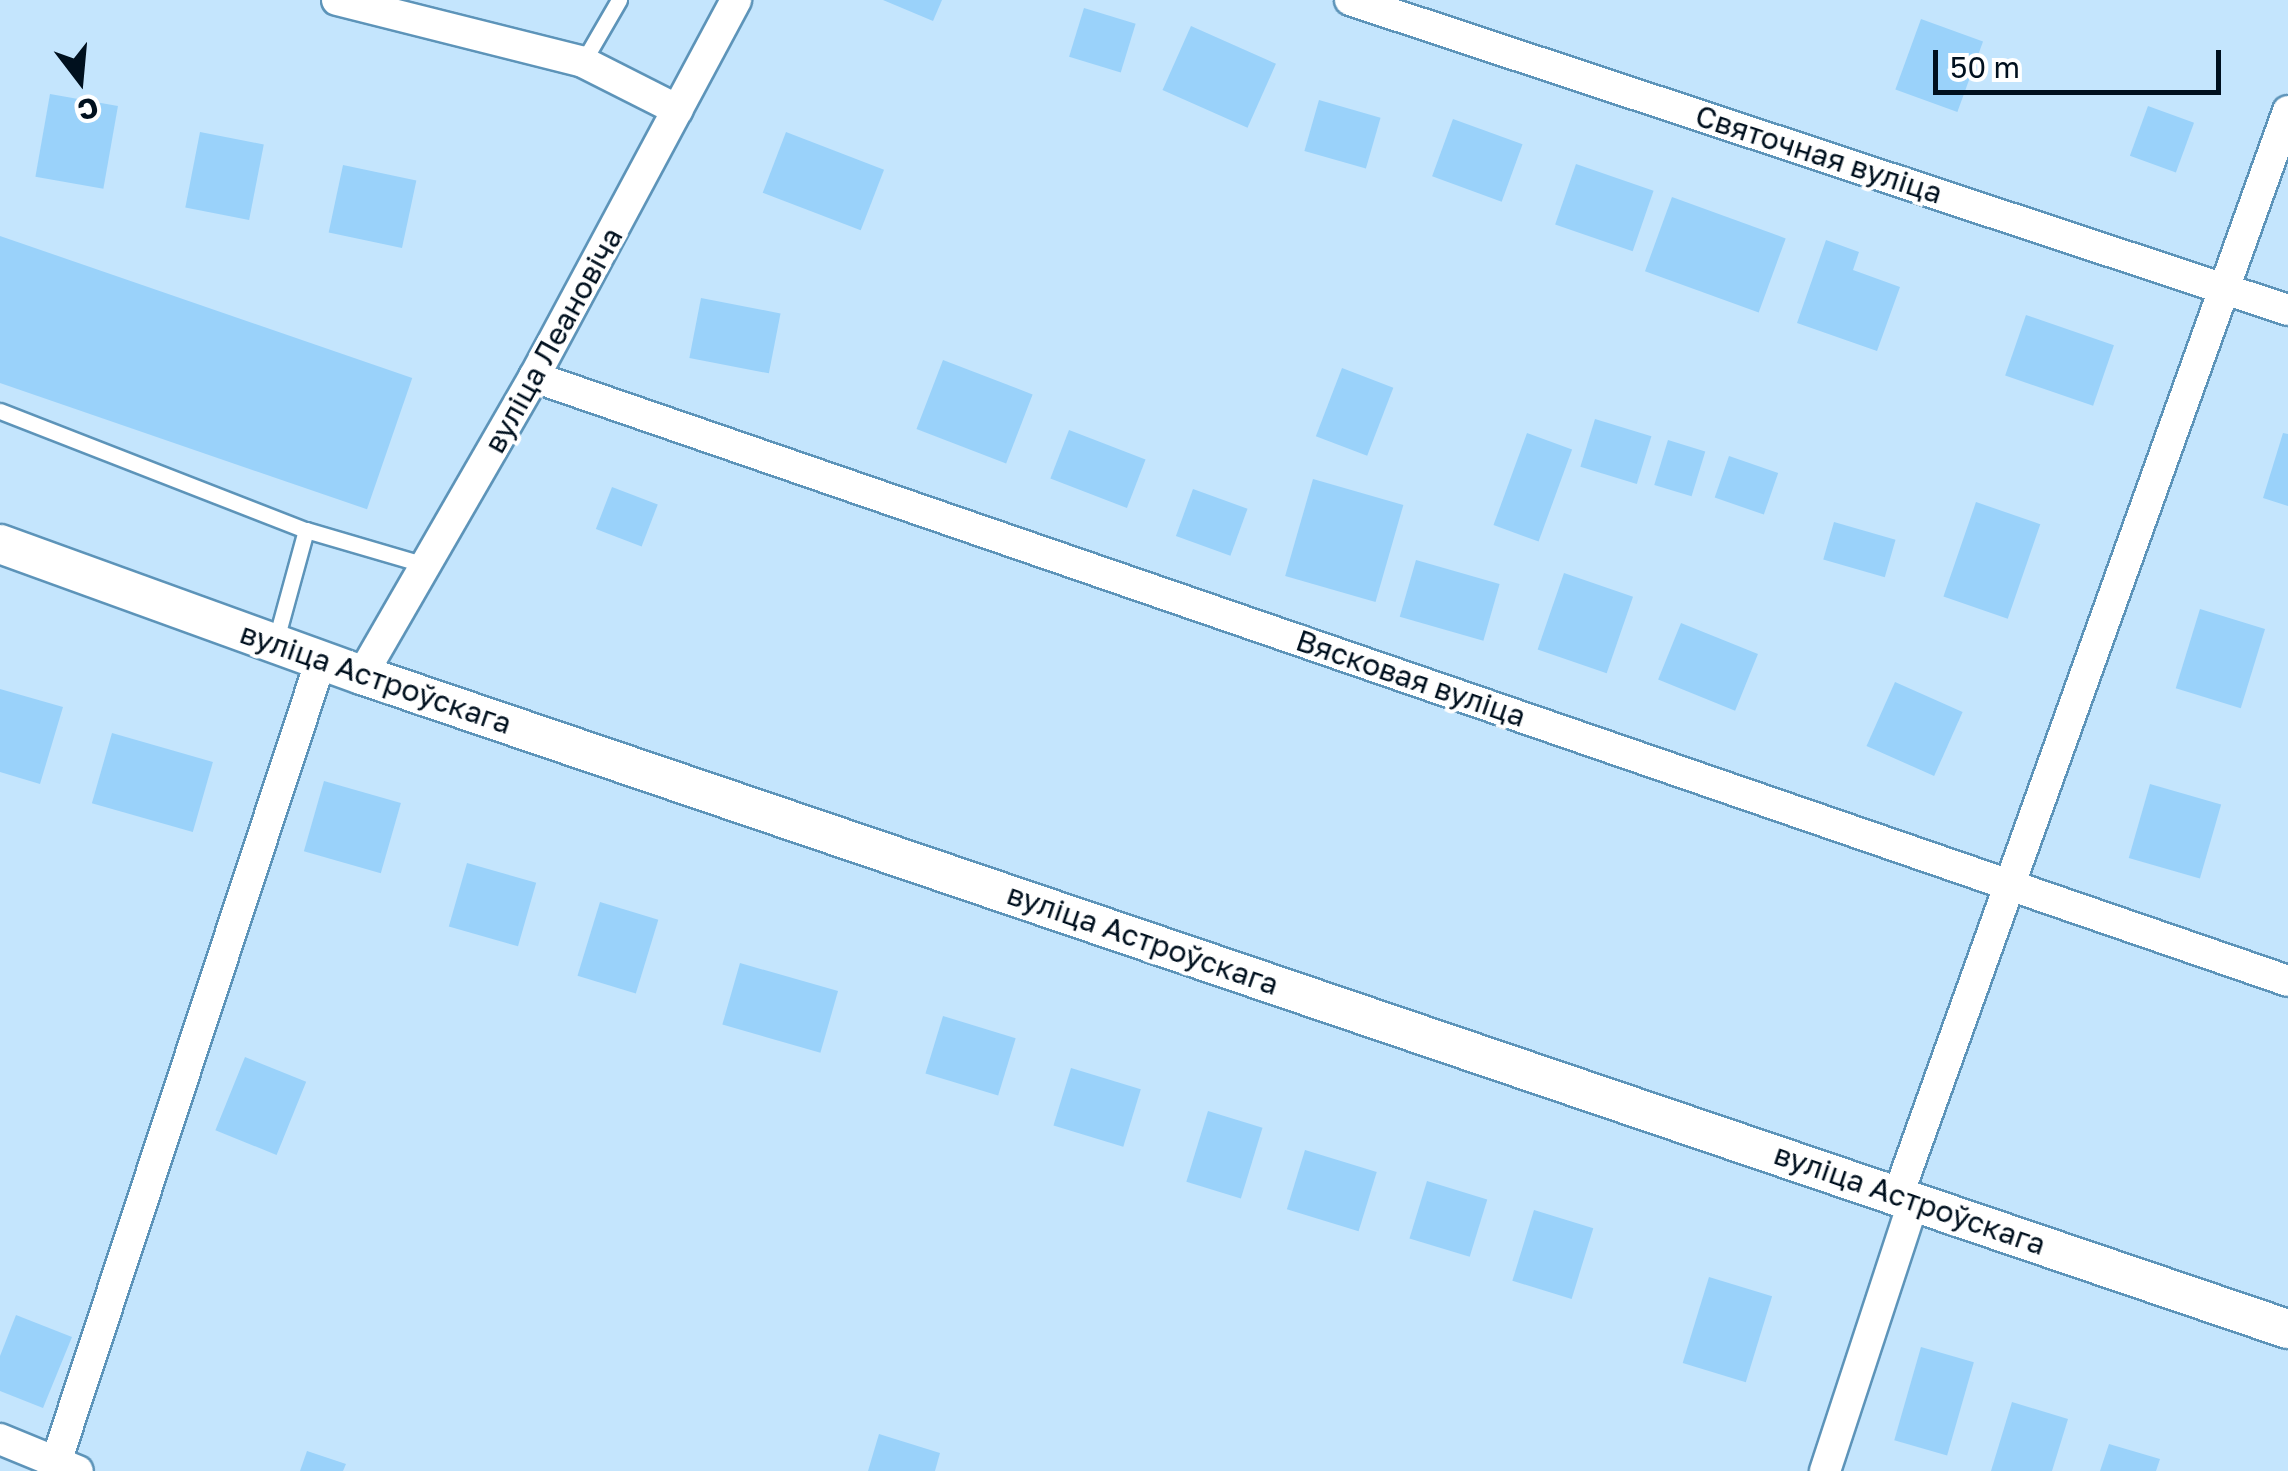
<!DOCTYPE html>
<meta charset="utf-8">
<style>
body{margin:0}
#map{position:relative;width:2288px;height:1471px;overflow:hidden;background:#c4e5fd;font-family:"Golos Text",sans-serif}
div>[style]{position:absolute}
.building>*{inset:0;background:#9ad2fa;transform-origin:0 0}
.roads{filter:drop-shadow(2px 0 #5d94b9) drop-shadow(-2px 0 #5d94b9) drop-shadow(0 2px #5d94b9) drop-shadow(0 -2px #5d94b9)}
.service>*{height:15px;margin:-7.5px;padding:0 7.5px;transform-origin:7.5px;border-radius:7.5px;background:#fff}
.minor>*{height:30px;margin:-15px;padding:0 15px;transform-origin:15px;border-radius:15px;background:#fff}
.tertiary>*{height:38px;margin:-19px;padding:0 19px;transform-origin:19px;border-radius:19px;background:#fff}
span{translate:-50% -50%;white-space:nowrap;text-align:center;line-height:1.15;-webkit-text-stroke:8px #fff;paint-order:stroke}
.street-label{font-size:30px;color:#00101e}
.north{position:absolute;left:30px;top:30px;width:100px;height:100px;-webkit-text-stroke:8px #fff;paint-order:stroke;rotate:164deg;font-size:28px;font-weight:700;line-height:40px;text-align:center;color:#00101e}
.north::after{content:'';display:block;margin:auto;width:35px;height:45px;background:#00101e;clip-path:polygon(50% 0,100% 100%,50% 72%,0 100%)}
.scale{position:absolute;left:1933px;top:50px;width:288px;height:45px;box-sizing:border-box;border:5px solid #00101e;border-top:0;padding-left:12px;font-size:30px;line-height:35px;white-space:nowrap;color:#00101e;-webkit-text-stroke:8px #fff;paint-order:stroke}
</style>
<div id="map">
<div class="building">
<i style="clip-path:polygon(883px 0,942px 0,933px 21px)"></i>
<i style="left:1084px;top:8px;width:54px;height:51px;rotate:17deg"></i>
<i style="left:1921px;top:19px;width:66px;height:75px;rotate:20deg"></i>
<i style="left:1191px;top:26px;width:93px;height:70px;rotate:24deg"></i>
<i style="left:50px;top:94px;width:69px;height:84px;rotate:10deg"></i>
<i style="left:1319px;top:100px;width:64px;height:53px;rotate:16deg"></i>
<i style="left:2148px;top:106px;width:49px;height:53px;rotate:20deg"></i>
<i style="left:1453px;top:119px;width:74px;height:61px;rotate:20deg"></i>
<i style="left:200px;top:132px;width:65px;height:77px;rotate:11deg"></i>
<i style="left:786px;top:132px;width:105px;height:65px;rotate:21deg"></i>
<i style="left:1576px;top:164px;width:82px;height:64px;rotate:19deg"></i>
<i style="left:343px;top:165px;width:75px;height:69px;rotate:12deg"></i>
<i style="left:1672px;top:197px;width:121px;height:79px;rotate:20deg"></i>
<i style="left:0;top:236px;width:436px;height:139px;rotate:19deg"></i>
<i style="clip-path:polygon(1826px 240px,1859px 252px,1853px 270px,1900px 287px,1877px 351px,1797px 323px)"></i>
<i style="left:701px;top:298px;width:81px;height:61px;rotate:11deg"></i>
<i style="left:2026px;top:315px;width:93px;height:64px;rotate:19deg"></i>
<i style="left:943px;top:360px;width:96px;height:74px;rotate:21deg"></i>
<i style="left:1342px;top:368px;width:55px;height:73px;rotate:21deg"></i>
<i style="left:1595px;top:419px;width:59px;height:50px;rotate:17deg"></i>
<i style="left:1069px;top:430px;width:82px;height:52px;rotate:21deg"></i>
<i style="left:1527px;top:433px;width:48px;height:98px;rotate:20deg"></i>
<i style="clip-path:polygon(2283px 433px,2288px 434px,2288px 506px,2263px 498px)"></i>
<i style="left:1668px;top:440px;width:39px;height:47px;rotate:17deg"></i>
<i style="left:1729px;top:456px;width:52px;height:44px;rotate:19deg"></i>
<i style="left:1313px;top:479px;width:94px;height:101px;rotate:16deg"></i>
<i style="left:612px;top:487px;width:49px;height:45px;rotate:21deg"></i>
<i style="left:1193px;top:489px;width:58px;height:50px;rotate:20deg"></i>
<i style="left:1976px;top:502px;width:68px;height:100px;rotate:19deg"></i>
<i style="left:1834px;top:522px;width:64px;height:39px;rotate:16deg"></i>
<i style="left:1416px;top:560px;width:87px;height:59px;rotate:16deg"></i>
<i style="left:1564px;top:573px;width:73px;height:81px;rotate:19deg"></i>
<i style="left:2200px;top:609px;width:68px;height:83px;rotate:17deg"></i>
<i style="left:1681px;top:623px;width:83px;height:61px;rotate:22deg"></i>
<i style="left:1895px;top:682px;width:74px;height:70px;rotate:24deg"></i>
<i style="clip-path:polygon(0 689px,63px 707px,40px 784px,0 772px)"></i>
<i style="left:112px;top:733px;width:105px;height:73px;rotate:16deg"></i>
<i style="left:324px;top:781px;width:80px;height:73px;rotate:16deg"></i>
<i style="left:2150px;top:784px;width:74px;height:77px;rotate:16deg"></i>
<i style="left:467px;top:863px;width:72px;height:66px;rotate:16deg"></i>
<i style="left:600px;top:902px;width:61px;height:77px;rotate:17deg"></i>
<i style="left:740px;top:963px;width:102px;height:64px;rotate:16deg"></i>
<i style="left:943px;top:1016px;width:76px;height:60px;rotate:17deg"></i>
<i style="left:245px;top:1057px;width:66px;height:79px;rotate:22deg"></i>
<i style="left:1071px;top:1068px;width:73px;height:60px;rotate:17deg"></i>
<i style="left:1208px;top:1111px;width:57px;height:74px;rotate:17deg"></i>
<i style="left:1305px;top:1150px;width:75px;height:62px;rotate:17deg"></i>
<i style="left:1427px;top:1181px;width:63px;height:60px;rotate:17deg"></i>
<i style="left:1534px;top:1210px;width:62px;height:74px;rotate:17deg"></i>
<i style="left:1709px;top:1277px;width:66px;height:90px;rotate:17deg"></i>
<i style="clip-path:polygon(16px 1315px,72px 1337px,43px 1408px,0 1391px,0 1356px)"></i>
<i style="left:1921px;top:1347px;width:55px;height:97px;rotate:16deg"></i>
<i style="clip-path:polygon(2012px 1402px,2068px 1419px,2052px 1471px,1991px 1471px)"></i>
<i style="clip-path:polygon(879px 1434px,940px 1453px,935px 1471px,868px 1471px)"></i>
<i style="clip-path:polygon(2109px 1444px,2160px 1459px,2156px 1471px,2100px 1471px)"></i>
<i style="clip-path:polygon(307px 1451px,346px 1464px,343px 1471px,300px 1471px)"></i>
</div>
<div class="roads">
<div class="service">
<i style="left:583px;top:62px;width:72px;rotate:-59.9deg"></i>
<i style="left:0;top:411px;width:328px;rotate:21.3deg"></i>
<i style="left:306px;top:530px;width:117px;rotate:105.3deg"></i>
<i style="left:306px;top:530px;width:125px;rotate:16.3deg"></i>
</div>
<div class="minor">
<i style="left:337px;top:0;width:254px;rotate:14.1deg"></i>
<i style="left:583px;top:62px;width:106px;rotate:26.8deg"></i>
<i style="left:1350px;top:0;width:988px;rotate:18.29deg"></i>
<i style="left:534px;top:377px;width:1855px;rotate:19deg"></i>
<i style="left:362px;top:675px;width:344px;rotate:-60deg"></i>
<i style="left:534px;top:377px;width:428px;rotate:-61.8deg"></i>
<i style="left:1898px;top:1195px;width:1152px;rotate:-70.21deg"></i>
<i style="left:0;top:1439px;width:84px;rotate:22.3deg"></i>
<i style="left:53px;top:1471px;width:854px;rotate:-71.71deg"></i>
<i style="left:1825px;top:1471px;width:285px;rotate:-71.8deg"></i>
</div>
<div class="tertiary">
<i style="left:0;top:544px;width:385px;rotate:19.9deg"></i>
<i style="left:362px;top:675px;width:2034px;rotate:18.76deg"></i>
</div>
</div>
<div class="street-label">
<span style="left:1819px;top:154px;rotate:18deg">Святочная вуліца</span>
<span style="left:553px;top:340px;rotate:-61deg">вуліца Леановіча</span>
<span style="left:376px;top:678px;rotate:19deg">вуліца Астроўскага</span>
<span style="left:1411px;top:678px;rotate:19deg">Вясковая вуліца</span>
<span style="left:1143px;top:939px;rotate:19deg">вуліца Астроўскага</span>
<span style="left:1910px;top:1199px;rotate:19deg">вуліца Астроўскага</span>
</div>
<div class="north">С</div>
<div class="scale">50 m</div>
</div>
